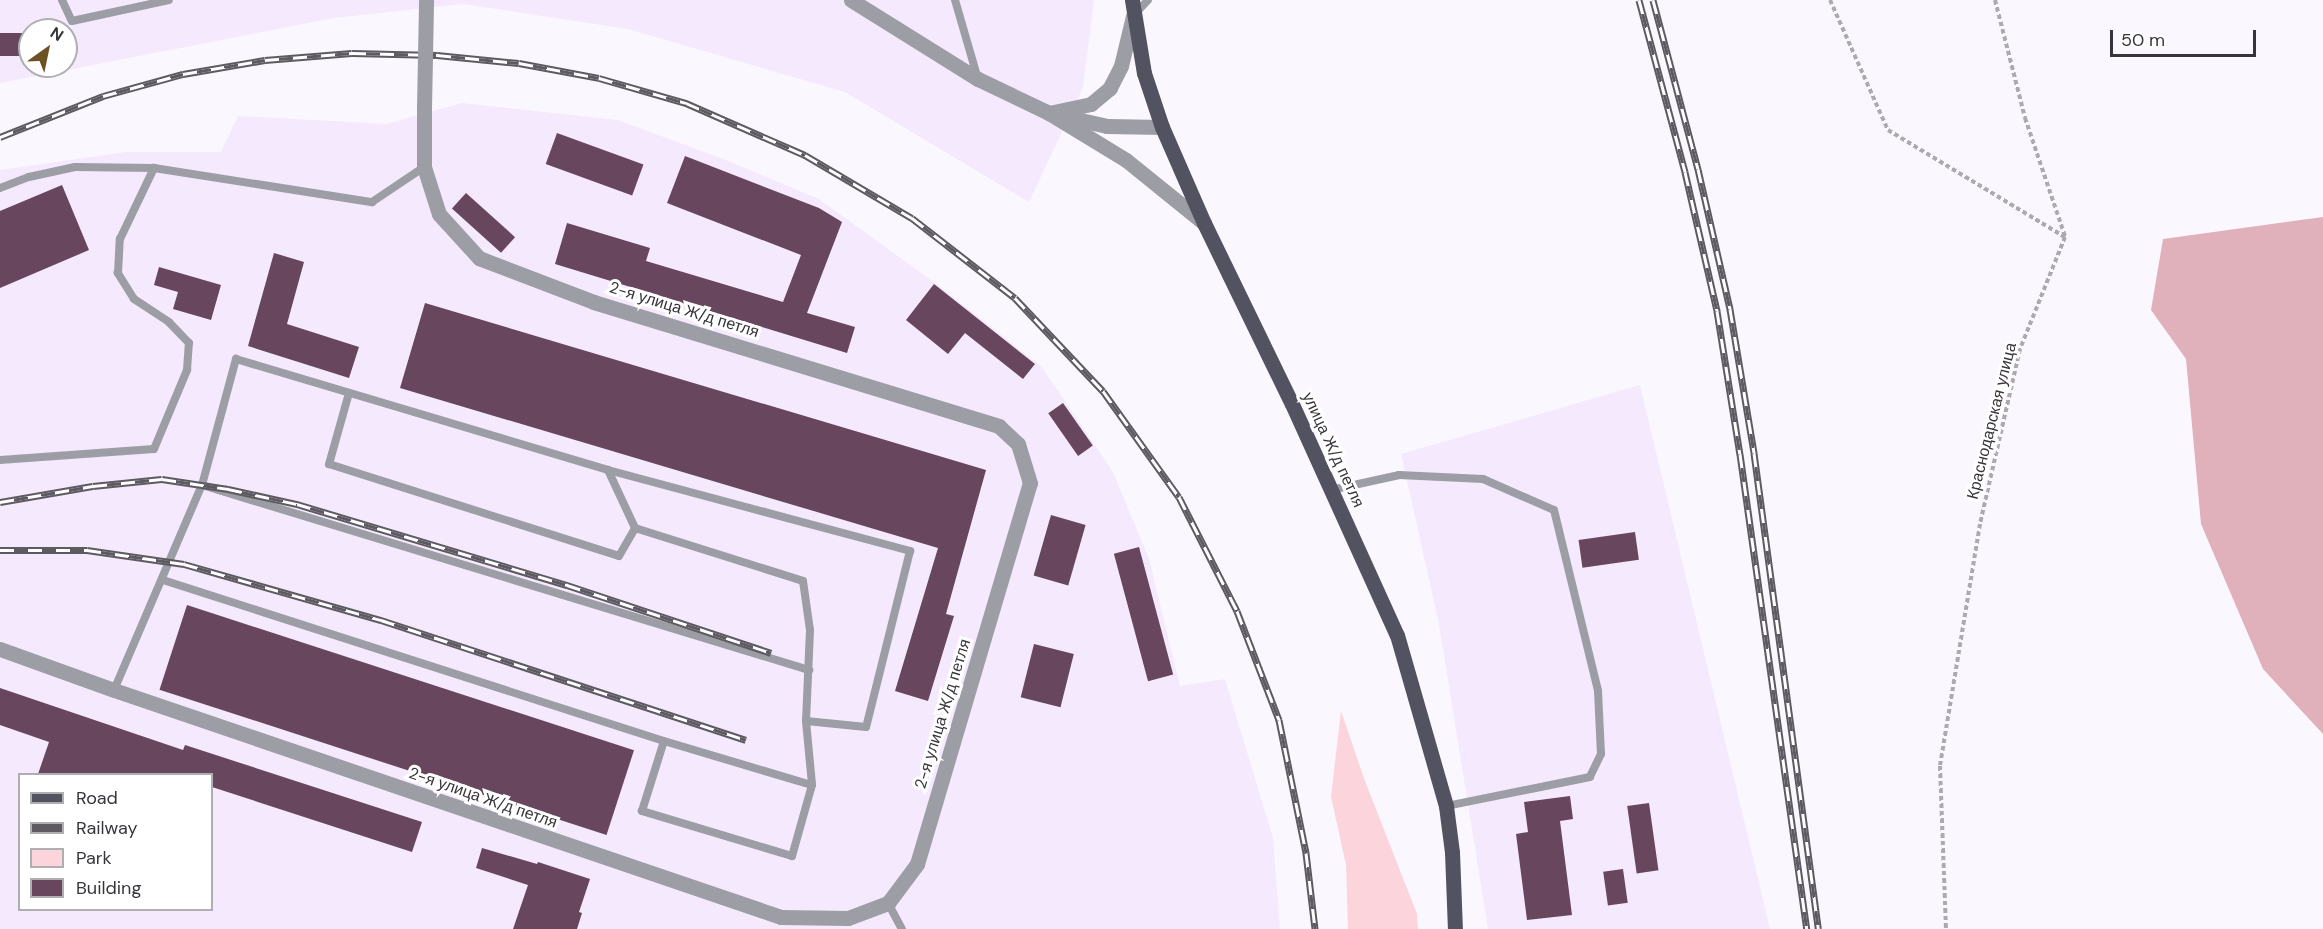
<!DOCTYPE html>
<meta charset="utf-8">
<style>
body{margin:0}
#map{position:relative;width:2323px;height:929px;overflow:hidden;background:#fbf7fe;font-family:"DM Sans",sans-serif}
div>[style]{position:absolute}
.built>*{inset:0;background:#f5e9fd}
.green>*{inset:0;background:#fbd4dc}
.forest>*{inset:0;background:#e0b1bb}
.building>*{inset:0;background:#67465e;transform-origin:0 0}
.path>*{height:4px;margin-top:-2px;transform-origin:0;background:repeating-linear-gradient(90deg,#ada9b0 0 4.5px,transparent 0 7.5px)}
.lane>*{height:8px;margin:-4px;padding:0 4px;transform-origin:4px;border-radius:4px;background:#9d9da5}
.street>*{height:15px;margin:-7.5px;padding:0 7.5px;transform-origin:7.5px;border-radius:7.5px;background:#9d9da5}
.primary>*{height:15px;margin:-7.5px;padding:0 7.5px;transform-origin:7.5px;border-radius:7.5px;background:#535260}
.rail>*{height:7px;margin-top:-3.5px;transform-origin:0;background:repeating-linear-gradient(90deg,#fff 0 14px,#5e5a61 0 28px);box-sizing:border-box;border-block:2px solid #5e5a61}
.street-bridge>*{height:15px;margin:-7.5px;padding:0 7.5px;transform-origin:7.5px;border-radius:7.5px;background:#9d9da5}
span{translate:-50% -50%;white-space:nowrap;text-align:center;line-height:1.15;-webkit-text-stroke:6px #fff;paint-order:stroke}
.street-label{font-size:16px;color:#38343b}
.legend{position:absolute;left:18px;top:773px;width:195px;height:138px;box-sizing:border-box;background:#fff;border:2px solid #afaeb1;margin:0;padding:8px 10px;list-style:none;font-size:18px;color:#38343b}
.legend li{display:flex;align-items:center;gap:12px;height:30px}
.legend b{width:30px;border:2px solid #afaeb1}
.north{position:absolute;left:18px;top:18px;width:60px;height:60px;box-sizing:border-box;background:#fff;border:2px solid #afaeb1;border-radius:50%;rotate:33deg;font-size:16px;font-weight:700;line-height:24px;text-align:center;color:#38343b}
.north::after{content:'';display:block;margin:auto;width:21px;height:27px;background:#6c5223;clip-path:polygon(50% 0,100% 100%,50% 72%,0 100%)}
.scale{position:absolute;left:2110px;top:30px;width:146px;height:27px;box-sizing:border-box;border:3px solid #38343b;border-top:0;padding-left:8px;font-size:18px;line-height:21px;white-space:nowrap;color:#38343b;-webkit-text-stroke:4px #fff;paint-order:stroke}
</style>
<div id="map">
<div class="built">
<i style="clip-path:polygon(evenodd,0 0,1094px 0,1083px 87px,1029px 202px,845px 92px,628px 29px,463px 4px,334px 18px,0 83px,0 0,30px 30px,66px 30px,66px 66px,30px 66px,30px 30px)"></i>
<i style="clip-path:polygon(evenodd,462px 103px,618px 120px,723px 159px,819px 199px,931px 280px,1041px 366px,1113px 472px,1149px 559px,1180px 686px,1225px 679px,1273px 838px,1280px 929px,0 929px,0 170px,126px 152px,221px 152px,238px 116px,386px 124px,462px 103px,20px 774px,212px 774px,212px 910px,20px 910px,20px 774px)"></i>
<i style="clip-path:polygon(1640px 385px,1770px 929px,1488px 929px,1439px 624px,1401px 454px)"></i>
</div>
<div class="green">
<i style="clip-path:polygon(1341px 711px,1365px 781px,1417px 914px,1418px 929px,1348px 929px,1346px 865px,1331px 797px)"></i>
</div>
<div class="forest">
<i style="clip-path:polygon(2323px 217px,2323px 734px,2263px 669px,2201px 524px,2186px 359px,2151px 310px,2163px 239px)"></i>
</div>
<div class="building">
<i style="left:30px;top:33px;width:23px;height:30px;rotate:90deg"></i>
<i style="left:557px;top:133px;width:92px;height:33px;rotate:20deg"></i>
<i style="clip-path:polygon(685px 156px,819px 208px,842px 222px,807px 313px,855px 327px,847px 353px,555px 264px,567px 223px,650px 248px,646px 261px,783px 302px,801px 255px,667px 203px)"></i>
<i style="clip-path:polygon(62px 185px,89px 250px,0 288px,0 211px)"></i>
<i style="left:466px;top:193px;width:66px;height:21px;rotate:42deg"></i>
<i style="clip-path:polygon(274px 253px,304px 262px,287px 324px,359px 347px,349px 378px,248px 346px)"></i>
<i style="clip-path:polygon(159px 267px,221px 285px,211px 320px,173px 309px,178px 292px,154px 285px)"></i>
<i style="clip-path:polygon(934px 284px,1035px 364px,1023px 379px,965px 333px,948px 354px,906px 320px)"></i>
<i style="clip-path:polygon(425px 303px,986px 470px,946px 614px,954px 616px,928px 701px,895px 691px,938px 548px,400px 388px)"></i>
<i style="left:1063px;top:403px;width:52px;height:18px;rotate:55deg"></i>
<i style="left:1051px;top:515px;width:36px;height:63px;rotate:16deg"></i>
<i style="left:1635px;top:532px;width:28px;height:57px;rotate:82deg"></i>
<i style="left:1139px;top:547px;width:132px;height:26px;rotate:75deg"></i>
<i style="left:187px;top:605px;width:470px;height:89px;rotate:18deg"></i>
<i style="left:1034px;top:644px;width:41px;height:55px;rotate:14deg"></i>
<i style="clip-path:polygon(0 688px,183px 750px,185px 745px,422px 822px,412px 852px,212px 787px,212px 774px,38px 774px,49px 742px,0 725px)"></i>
<i style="clip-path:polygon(1570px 796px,1573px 819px,1560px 821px,1572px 915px,1527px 920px,1516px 834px,1528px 832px,1524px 802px)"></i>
<i style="left:1649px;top:803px;width:68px;height:22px;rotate:82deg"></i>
<i style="clip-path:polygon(482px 848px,537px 864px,538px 862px,590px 879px,579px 912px,582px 913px,577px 929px,513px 929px,528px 885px,476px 868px)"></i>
<i style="left:1623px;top:869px;width:34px;height:20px;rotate:82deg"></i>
</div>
<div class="path">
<i style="left:1830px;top:0;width:142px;rotate:66deg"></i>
<i style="left:1888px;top:130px;width:207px;rotate:31.2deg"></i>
<i style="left:2065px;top:237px;width:121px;rotate:111.9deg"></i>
<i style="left:2020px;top:349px;width:180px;rotate:102.9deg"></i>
<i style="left:1980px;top:524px;width:245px;rotate:99.4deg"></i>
<i style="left:1940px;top:766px;width:163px;rotate:87.9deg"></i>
<i style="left:1995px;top:0;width:122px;rotate:75.7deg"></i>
<i style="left:2025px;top:118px;width:125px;rotate:71.3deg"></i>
</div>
<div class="lane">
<i style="left:62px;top:0;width:23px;rotate:65deg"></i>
<i style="left:72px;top:21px;width:99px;rotate:-12.2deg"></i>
<i style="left:955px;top:0;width:82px;rotate:73.8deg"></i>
<i style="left:1133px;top:16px;width:22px;rotate:-47deg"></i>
<i style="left:0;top:188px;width:31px;rotate:-21deg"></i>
<i style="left:29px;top:177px;width:47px;rotate:-12.3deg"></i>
<i style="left:75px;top:167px;width:79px;rotate:0.7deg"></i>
<i style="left:154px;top:168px;width:221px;rotate:8.9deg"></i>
<i style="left:372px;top:202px;width:63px;rotate:-33.9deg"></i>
<i style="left:349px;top:393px;width:74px;rotate:105.7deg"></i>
<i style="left:329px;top:464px;width:304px;rotate:17.6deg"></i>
<i style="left:619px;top:556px;width:32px;rotate:-60deg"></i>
<i style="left:0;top:460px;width:154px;rotate:-4.1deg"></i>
<i style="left:154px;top:449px;width:86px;rotate:-67.3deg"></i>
<i style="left:187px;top:370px;width:27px;rotate:-86deg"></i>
<i style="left:189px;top:343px;width:29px;rotate:-134deg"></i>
<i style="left:169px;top:322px;width:42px;rotate:-146.7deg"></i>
<i style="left:134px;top:299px;width:31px;rotate:-122deg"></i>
<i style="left:118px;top:273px;width:34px;rotate:-87deg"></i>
<i style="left:120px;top:239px;width:79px;rotate:-64.4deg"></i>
<i style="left:608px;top:470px;width:64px;rotate:65deg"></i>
<i style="left:635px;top:528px;width:176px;rotate:17.5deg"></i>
<i style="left:803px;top:581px;width:49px;rotate:81.9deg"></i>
<i style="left:810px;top:630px;width:91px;rotate:92.5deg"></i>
<i style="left:806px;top:721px;width:64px;rotate:84.6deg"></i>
<i style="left:812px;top:785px;width:74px;rotate:105.7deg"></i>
<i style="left:792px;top:856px;width:157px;rotate:-163.3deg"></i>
<i style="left:642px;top:811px;width:73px;rotate:-72.6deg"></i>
<i style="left:202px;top:485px;width:635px;rotate:16.95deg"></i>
<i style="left:1331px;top:490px;width:70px;rotate:-12.4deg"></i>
<i style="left:1399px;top:475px;width:84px;rotate:2.7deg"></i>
<i style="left:1483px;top:479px;width:77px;rotate:23.6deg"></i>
<i style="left:1554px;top:510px;width:186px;rotate:76.3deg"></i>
<i style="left:1598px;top:691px;width:63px;rotate:87.3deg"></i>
<i style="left:1601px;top:754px;width:25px;rotate:116deg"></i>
<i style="left:1590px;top:777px;width:147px;rotate:168.6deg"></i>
<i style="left:163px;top:580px;width:526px;rotate:17.82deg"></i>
<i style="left:664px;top:741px;width:154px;rotate:16.6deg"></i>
<i style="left:114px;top:690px;width:223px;rotate:-66.8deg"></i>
<i style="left:202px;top:485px;width:131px;rotate:-74.9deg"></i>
<i style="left:236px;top:359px;width:388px;rotate:16.6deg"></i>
<i style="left:608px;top:470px;width:313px;rotate:15deg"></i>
<i style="left:910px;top:551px;width:181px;rotate:104deg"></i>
<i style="left:866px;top:727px;width:60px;rotate:-174.3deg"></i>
<i style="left:888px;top:903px;width:30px;rotate:62deg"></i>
</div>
<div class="street">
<i style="left:851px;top:0;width:150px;rotate:31.9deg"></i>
<i style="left:978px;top:79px;width:79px;rotate:25.6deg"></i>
<i style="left:1049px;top:113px;width:59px;rotate:12.6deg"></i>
<i style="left:1107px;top:126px;width:55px;rotate:1deg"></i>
<i style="left:1133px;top:16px;width:51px;rotate:103.5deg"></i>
<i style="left:1121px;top:66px;width:25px;rotate:117deg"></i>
<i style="left:1110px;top:88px;width:25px;rotate:140deg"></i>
<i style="left:1091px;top:104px;width:43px;rotate:167.9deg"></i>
<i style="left:1049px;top:113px;width:90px;rotate:31.4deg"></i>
<i style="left:1126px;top:160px;width:100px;rotate:38.9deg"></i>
<i style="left:0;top:649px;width:121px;rotate:19.8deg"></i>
<i style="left:114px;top:690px;width:705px;rotate:18.79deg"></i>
<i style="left:781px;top:917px;width:67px;rotate:0.9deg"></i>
<i style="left:848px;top:918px;width:43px;rotate:-20.6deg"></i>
<i style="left:888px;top:903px;width:49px;rotate:-53.4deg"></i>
<i style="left:917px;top:864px;width:397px;rotate:-73.5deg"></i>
<i style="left:1030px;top:483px;width:41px;rotate:-107.1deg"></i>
<i style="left:1018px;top:444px;width:26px;rotate:-137deg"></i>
<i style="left:999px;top:426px;width:424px;rotate:-163deg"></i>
<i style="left:594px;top:302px;width:123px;rotate:-159.1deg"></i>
<i style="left:479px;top:258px;width:59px;rotate:-132.3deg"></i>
<i style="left:439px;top:214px;width:49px;rotate:-107.7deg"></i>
<i style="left:424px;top:167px;width:59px;rotate:-90deg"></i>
</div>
<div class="primary">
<i style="left:1132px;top:0;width:74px;rotate:80.7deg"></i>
<i style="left:1144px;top:73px;width:57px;rotate:71.6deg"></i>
<i style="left:1162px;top:127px;width:105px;rotate:66.4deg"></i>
<i style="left:1204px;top:223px;width:201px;rotate:64.1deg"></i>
<i style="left:1292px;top:404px;width:254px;rotate:65.6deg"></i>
<i style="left:1397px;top:635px;width:178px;rotate:74deg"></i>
<i style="left:1446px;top:806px;width:46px;rotate:82.6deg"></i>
<i style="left:1452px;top:852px;width:77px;rotate:87.8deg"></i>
</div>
<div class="rail">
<i style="left:1639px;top:0;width:178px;rotate:75deg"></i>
<i style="left:1685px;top:172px;width:143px;rotate:77deg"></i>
<i style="left:1717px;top:311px;width:145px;rotate:80.9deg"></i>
<i style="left:1740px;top:454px;width:480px;rotate:82deg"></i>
<i style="left:1653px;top:0;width:175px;rotate:75.1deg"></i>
<i style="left:1698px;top:169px;width:144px;rotate:77.1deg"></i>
<i style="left:1730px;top:309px;width:146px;rotate:80.5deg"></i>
<i style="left:1754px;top:453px;width:480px;rotate:82.3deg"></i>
<i style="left:0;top:137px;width:111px;rotate:-21.7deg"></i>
<i style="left:103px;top:96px;width:83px;rotate:-15.4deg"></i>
<i style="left:183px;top:74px;width:83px;rotate:-9.7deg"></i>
<i style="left:265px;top:60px;width:87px;rotate:-4.6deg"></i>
<i style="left:352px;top:53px;width:85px;rotate:1.3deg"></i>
<i style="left:437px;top:55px;width:82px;rotate:5.6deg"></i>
<i style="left:519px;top:63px;width:81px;rotate:10.6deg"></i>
<i style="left:599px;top:78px;width:91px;rotate:16deg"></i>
<i style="left:686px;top:103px;width:130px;rotate:23.6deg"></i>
<i style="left:805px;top:155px;width:124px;rotate:30.5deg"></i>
<i style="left:912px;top:218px;width:130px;rotate:37.8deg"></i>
<i style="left:1015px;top:298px;width:128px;rotate:46.6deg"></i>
<i style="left:1103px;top:391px;width:130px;rotate:54.4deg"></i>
<i style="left:1179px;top:497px;width:128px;rotate:63deg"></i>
<i style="left:1237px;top:611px;width:117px;rotate:68.9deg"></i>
<i style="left:1279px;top:720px;width:136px;rotate:78.5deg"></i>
<i style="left:1306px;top:853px;width:77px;rotate:83.2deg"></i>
<i style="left:0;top:502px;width:94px;rotate:-9.8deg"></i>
<i style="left:93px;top:486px;width:69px;rotate:-5.8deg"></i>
<i style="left:162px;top:479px;width:67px;rotate:8.6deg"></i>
<i style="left:228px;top:489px;width:71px;rotate:12.3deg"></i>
<i style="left:297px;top:504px;width:282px;rotate:16.7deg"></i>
<i style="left:567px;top:585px;width:215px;rotate:18.4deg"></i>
<i style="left:0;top:550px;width:87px"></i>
<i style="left:87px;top:550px;width:98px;rotate:8.2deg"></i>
<i style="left:184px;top:564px;width:205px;rotate:15.9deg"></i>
<i style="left:381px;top:620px;width:384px;rotate:18.2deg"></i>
</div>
<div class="street-bridge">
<i style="left:424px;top:108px;width:108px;rotate:-88.9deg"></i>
</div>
<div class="street-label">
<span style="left:684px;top:310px;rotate:17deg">2-я улица Ж/д петля</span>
<span style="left:1992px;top:421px;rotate:-76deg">Краснодарская улица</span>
<span style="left:1333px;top:450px;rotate:65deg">улица Ж/д петля</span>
<span style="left:943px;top:714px;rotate:-73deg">2-я улица Ж/д петля</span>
<span style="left:483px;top:798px;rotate:19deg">2-я улица Ж/д петля</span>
</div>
<ul class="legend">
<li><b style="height:8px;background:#535260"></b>Road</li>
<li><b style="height:8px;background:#5e5a61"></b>Railway</li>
<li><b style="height:16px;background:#fbd4dc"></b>Park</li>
<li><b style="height:16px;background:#67465e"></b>Building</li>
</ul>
<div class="north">N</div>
<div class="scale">50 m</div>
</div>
